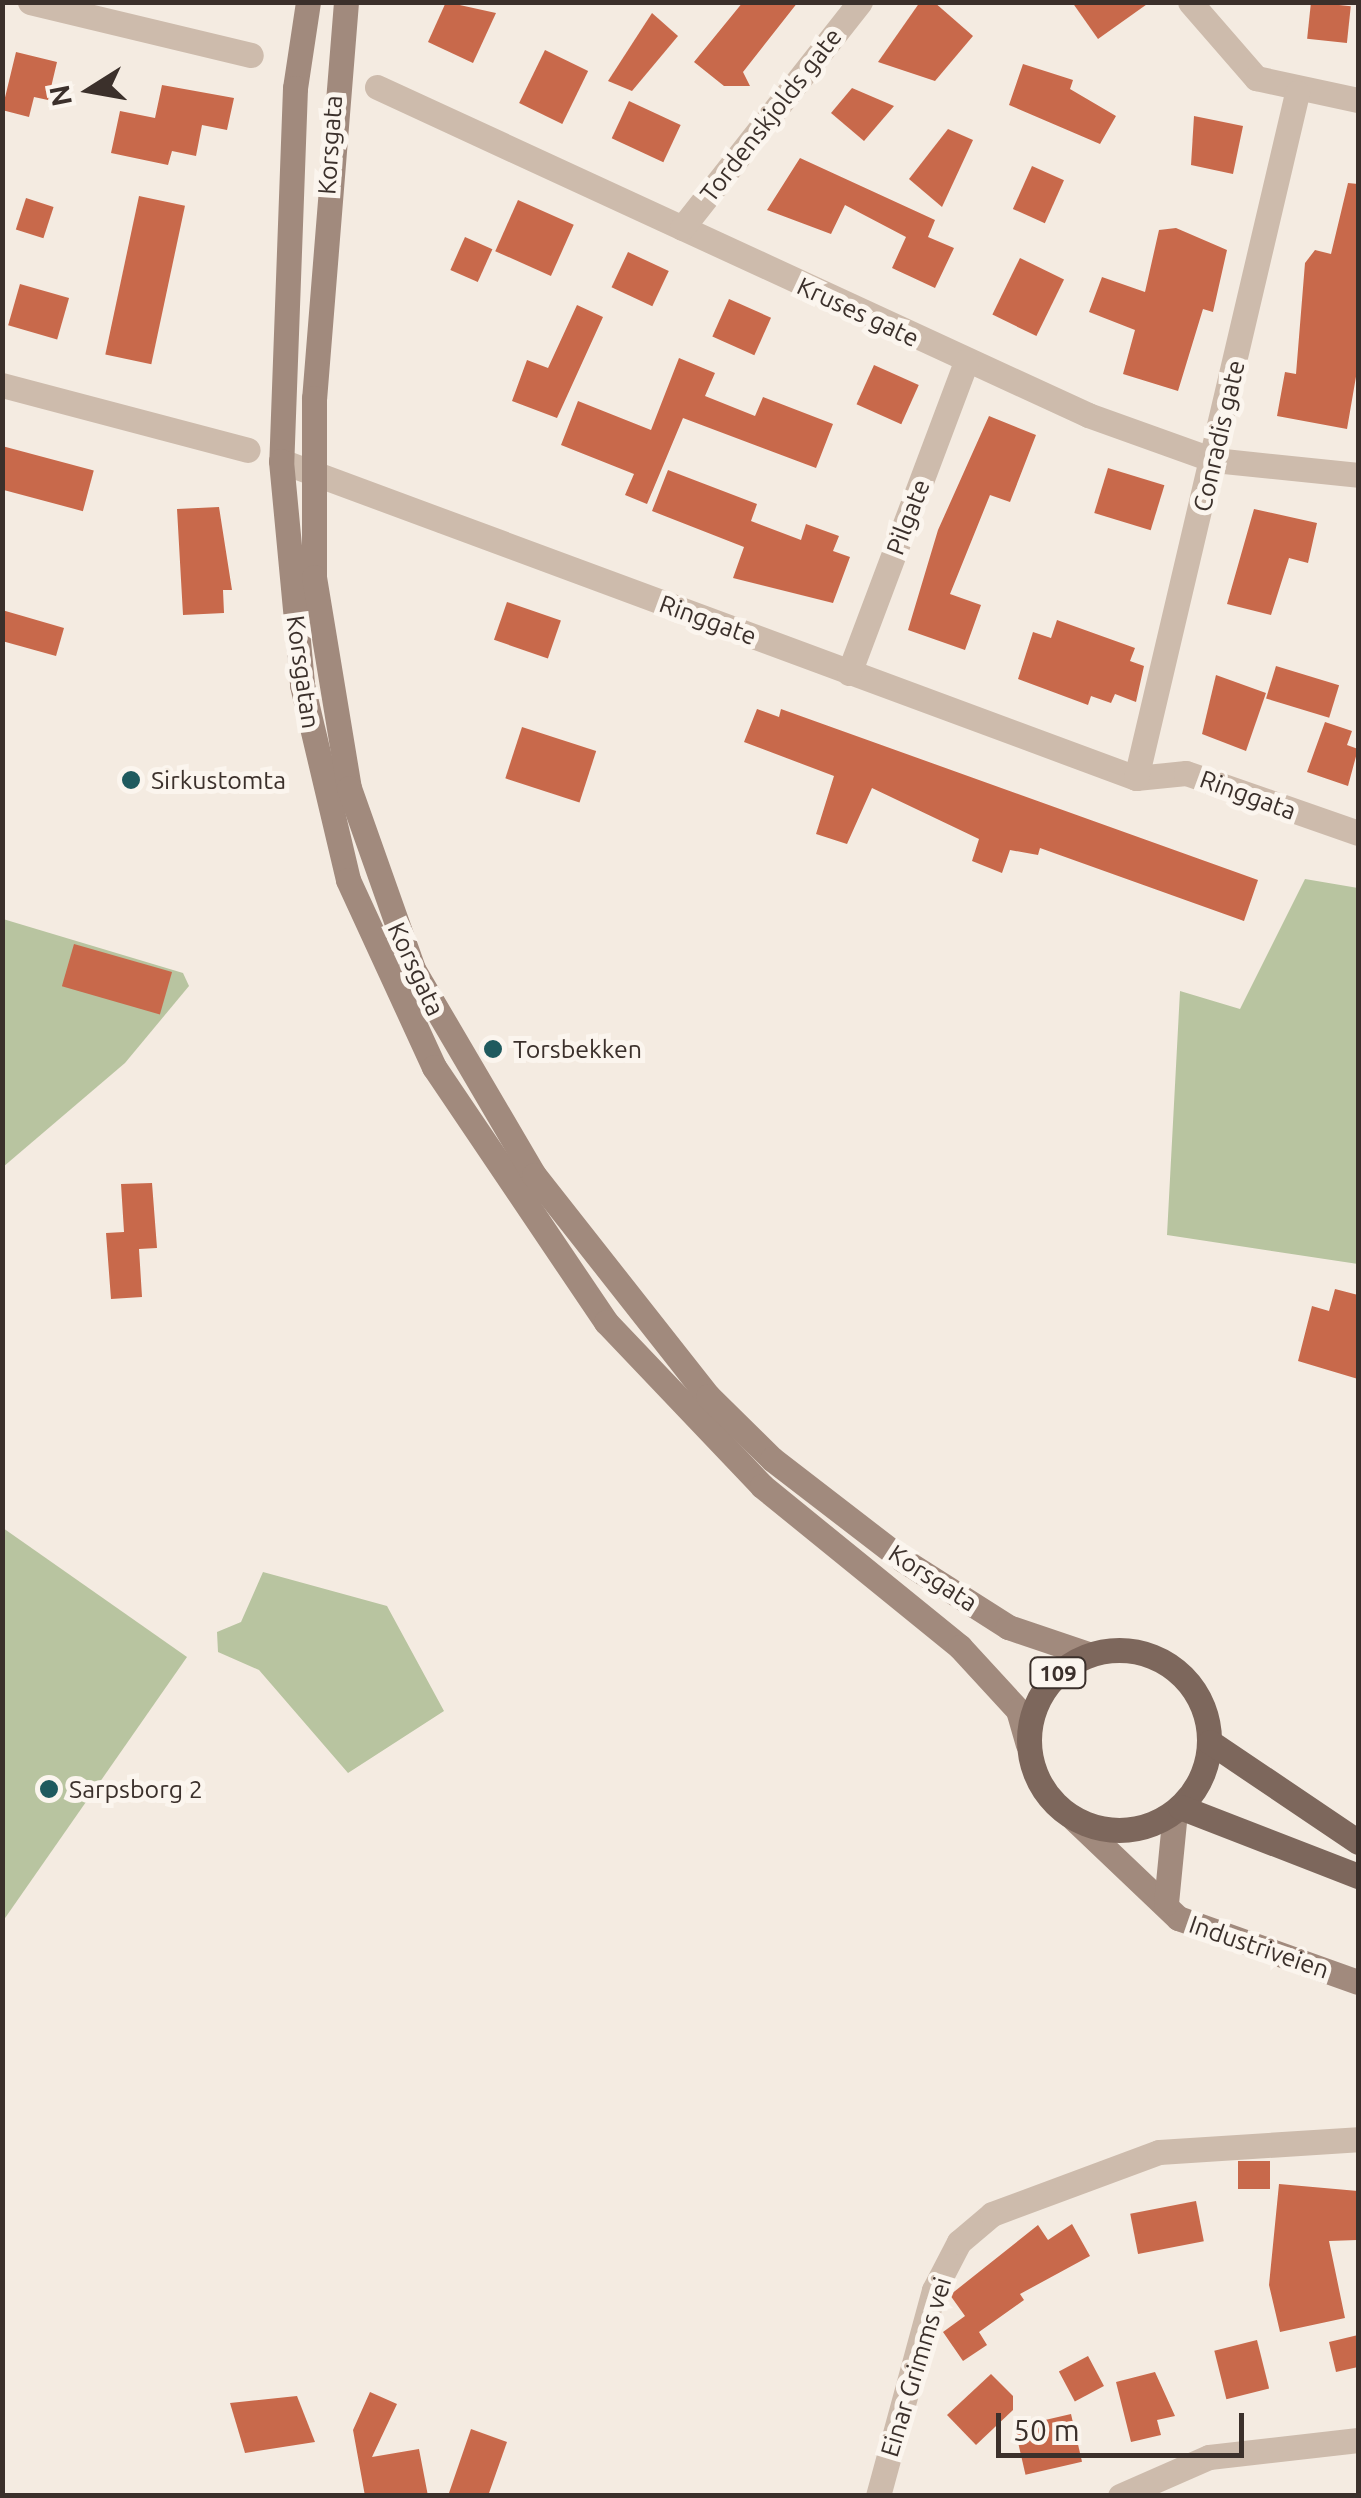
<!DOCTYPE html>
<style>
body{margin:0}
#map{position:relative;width:1361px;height:2498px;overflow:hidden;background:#f4ebe1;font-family:Ubuntu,sans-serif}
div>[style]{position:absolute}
.green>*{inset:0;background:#b8c4a0}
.building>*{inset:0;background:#c8694b;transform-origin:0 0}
.street>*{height:25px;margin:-12.5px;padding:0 12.5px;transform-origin:12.5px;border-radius:12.5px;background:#cdbbac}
.secondary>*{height:25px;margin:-12.5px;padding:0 12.5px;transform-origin:12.5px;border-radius:12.5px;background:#a18a7d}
.primary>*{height:25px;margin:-12.5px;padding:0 12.5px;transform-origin:12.5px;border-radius:12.5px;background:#7d675c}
.primary>.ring{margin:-12.5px;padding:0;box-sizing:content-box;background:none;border:25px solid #7d675c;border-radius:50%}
.dots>*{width:28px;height:28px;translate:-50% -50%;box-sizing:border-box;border:5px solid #fbf5ee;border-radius:50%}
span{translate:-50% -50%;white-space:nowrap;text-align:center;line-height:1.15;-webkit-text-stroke:10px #fbf5ee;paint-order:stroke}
.shield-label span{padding:2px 8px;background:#fbf5ee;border:2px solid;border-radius:8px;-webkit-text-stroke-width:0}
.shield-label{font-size:22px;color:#3b302b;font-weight:700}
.street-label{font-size:25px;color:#3b302b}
.poi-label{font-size:25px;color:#3b302b}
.left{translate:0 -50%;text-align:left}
.frame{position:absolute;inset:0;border:5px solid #3b302b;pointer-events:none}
.north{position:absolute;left:40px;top:40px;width:100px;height:100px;-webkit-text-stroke:8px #fbf5ee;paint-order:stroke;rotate:259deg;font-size:28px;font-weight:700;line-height:40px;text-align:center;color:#3b302b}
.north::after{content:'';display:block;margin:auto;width:35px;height:45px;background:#3b302b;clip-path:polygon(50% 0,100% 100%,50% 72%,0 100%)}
.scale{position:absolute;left:996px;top:2413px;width:248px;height:45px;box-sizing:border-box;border:5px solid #3b302b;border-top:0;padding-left:12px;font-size:30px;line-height:35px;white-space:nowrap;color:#3b302b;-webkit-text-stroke:8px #fbf5ee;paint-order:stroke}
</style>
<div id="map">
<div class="green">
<i style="clip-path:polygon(1305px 879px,1358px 888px,1358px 1264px,1167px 1235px,1180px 991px,1240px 1009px)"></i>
<i style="clip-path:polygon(3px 919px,183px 973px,189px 986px,125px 1063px,3px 1167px)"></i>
<i style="clip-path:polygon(3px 1528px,187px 1657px,3px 1921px)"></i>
<i style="clip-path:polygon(263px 1572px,387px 1606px,444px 1711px,348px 1773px,259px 1670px,218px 1652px,217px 1632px,241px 1622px)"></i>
</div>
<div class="building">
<i style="clip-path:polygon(446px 2px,496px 13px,473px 63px,428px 42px)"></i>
<i style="clip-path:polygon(743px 2px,798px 2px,743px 72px,750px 86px,724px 86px,694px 62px)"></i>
<i style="clip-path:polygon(920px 2px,934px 2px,973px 36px,935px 81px,878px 62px)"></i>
<i style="clip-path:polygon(1072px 2px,1150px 2px,1098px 39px)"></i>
<i style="left:1311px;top:2px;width:40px;height:37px;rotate:6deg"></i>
<i style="clip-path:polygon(652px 13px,678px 36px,632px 91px,608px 81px)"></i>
<i style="left:545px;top:50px;width:48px;height:59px;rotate:26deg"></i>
<i style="clip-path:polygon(16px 52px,57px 62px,48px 100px,34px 97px,29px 117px,2px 110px)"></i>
<i style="clip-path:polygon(1023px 64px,1073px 80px,1070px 89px,1116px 116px,1100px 144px,1009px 105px)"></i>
<i style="clip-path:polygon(162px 85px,234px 98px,227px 130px,202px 125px,196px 156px,172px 151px,168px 165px,111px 153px,120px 111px,155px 118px)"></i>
<i style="clip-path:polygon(852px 88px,894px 106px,864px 141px,831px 113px)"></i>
<i style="left:629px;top:101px;width:57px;height:41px;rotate:25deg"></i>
<i style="clip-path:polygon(1194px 116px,1243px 126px,1233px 174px,1191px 165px)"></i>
<i style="clip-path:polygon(948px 129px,973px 140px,942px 207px,909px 179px)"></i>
<i style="clip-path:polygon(800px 158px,935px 220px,928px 237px,954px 248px,935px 288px,892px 268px,906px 237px,845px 205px,831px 234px,767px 210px)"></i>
<i style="left:1032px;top:166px;width:35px;height:47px;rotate:24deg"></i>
<i style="clip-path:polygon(1348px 183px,1358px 184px,1358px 365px,1347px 429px,1277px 416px,1285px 372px,1296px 374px,1305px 263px,1315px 250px,1331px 254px)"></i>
<i style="left:139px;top:196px;width:47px;height:162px;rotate:12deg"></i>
<i style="left:26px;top:198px;width:29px;height:33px;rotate:18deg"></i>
<i style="left:518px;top:200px;width:61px;height:56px;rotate:24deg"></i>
<i style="clip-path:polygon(1176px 228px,1227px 250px,1213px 312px,1203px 309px,1178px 391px,1123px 374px,1135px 330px,1089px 312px,1102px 277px,1145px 292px,1159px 230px)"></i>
<i style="left:465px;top:237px;width:30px;height:36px;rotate:24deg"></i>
<i style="left:628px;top:252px;width:45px;height:39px;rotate:25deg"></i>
<i style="left:1020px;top:258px;width:49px;height:63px;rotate:26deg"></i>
<i style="left:20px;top:284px;width:51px;height:43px;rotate:16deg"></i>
<i style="left:729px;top:299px;width:46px;height:41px;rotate:24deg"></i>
<i style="clip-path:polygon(577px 305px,603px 317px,557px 418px,512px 401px,527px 360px,548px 368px)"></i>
<i style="clip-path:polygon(679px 358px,715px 373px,705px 396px,755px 416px,763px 397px,833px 424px,816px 468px,683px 418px,647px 504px,625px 495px,634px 474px,561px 445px,578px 401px,651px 430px)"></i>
<i style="left:874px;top:365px;width:49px;height:43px;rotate:24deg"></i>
<i style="clip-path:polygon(989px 416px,1036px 435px,1010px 502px,990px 495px,950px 594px,981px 605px,965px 650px,908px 630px,938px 530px)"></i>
<i style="left:2px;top:446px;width:95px;height:42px;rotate:15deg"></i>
<i style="left:1108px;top:468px;width:59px;height:47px;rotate:17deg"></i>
<i style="clip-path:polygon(668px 470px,757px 504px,751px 521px,801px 540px,806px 524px,839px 536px,833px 551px,850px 557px,833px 603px,733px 578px,744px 547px,652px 511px)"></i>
<i style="clip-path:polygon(219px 507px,232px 590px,223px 590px,224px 613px,183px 615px,177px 509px)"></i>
<i style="clip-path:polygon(1254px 509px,1317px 523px,1308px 563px,1289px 558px,1271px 615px,1227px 604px)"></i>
<i style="left:507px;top:602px;width:57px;height:40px;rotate:19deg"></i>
<i style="clip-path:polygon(2px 610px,64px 628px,56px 656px,2px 641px)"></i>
<i style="clip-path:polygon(1057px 620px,1135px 648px,1130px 661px,1144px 666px,1136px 702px,1115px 694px,1111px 703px,1091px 696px,1088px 705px,1018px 679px,1033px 632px,1051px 638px)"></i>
<i style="left:1276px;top:666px;width:66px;height:34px;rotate:17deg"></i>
<i style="clip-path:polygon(1216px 675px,1266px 693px,1246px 751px,1202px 734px)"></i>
<i style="clip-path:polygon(757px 709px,779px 717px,781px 709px,1258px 880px,1244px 921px,1040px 848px,1038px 855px,1010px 850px,1002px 873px,972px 861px,979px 839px,872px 788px,847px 844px,816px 834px,834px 776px,744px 742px)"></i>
<i style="clip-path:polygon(1325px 722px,1352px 731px,1347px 745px,1358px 749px,1348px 786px,1307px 772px)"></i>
<i style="left:522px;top:727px;width:78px;height:54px;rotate:18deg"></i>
<i style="left:74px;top:944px;width:102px;height:44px;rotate:16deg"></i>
<i style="clip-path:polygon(152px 1183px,157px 1248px,139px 1249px,142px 1297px,111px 1299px,106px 1233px,124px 1232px,121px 1184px)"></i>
<i style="clip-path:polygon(1335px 1289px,1358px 1295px,1358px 1379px,1298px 1361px,1312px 1306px,1329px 1311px)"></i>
<i style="left:1270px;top:2161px;width:28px;height:32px;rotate:90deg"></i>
<i style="clip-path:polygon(1279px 2184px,1358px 2191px,1357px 2240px,1329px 2241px,1345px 2318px,1280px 2332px,1269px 2285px)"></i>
<i style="left:1196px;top:2201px;width:41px;height:67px;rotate:79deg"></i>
<i style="clip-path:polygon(1072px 2224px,1090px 2256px,1020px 2294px,1024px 2300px,979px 2332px,987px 2345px,963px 2361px,943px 2332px,965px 2316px,950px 2295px,1038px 2225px,1048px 2240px)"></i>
<i style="clip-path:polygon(1358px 2335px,1358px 2367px,1336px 2372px,1329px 2342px)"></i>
<i style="left:1257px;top:2340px;width:50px;height:44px;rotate:76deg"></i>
<i style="left:1088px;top:2356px;width:34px;height:33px;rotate:62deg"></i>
<i style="clip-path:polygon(1155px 2372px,1175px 2416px,1157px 2420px,1161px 2435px,1131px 2442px,1116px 2382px)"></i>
<i style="clip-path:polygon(991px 2374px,1013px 2396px,1013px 2410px,976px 2445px,947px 2415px)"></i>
<i style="clip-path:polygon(370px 2392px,397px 2404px,372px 2457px,419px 2449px,428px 2496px,365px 2496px,353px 2430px)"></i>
<i style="clip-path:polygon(297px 2396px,315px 2442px,245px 2453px,230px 2403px)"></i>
<i style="left:1071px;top:2414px;width:49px;height:58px;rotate:77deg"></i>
<i style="clip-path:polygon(471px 2429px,507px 2442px,488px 2496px,448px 2496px)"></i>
</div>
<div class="street">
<i style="left:30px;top:2px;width:227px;rotate:13.5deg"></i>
<i style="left:1190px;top:2px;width:101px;rotate:49deg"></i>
<i style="left:1256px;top:78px;width:104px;rotate:12.2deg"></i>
<i style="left:377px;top:87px;width:783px;rotate:24.76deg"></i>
<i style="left:1088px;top:415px;width:134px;rotate:19.7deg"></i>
<i style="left:1214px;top:460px;width:145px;rotate:5.9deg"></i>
<i style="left:682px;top:228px;width:288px;rotate:-51.8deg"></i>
<i style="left:2px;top:385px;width:254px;rotate:14.8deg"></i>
<i style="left:281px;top:461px;width:912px;rotate:20.34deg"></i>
<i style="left:1136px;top:778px;width:50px;rotate:-5.7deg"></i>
<i style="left:1186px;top:773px;width:182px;rotate:19.2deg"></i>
<i style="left:849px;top:673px;width:333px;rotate:-69.4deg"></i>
<i style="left:1136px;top:778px;width:704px;rotate:-76.77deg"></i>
<i style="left:878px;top:2496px;width:213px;rotate:-74.8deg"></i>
<i style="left:934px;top:2290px;width:54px;rotate:-62.5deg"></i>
<i style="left:959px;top:2242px;width:43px;rotate:-40.3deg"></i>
<i style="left:992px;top:2214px;width:178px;rotate:-20.4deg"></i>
<i style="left:1159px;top:2152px;width:199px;rotate:-3.7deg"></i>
<i style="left:1120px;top:2496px;width:97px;rotate:-23.7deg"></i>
<i style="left:1209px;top:2457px;width:150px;rotate:-6.5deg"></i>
</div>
<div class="secondary">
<i style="left:308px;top:2px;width:87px;rotate:98.6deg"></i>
<i style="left:295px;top:88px;width:373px;rotate:92.1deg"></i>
<i style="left:281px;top:461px;width:225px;rotate:84.6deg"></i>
<i style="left:302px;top:685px;width:200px;rotate:76.7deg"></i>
<i style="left:348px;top:880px;width:206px;rotate:65.3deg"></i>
<i style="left:434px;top:1067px;width:308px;rotate:56deg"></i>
<i style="left:606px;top:1322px;width:226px;rotate:46.4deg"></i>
<i style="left:762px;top:1486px;width:255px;rotate:39.1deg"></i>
<i style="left:960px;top:1647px;width:86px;rotate:47.4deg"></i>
<i style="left:1018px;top:1710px;width:35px;rotate:74deg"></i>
<i style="left:346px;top:2px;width:397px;rotate:94.6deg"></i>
<i style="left:314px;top:398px;width:179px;rotate:90deg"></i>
<i style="left:314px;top:577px;width:214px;rotate:80.6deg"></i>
<i style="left:349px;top:788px;width:192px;rotate:70.5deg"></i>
<i style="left:413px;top:969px;width:239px;rotate:59.6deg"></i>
<i style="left:534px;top:1175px;width:281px;rotate:51.8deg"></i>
<i style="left:708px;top:1396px;width:90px;rotate:44.5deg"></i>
<i style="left:772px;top:1459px;width:165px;rotate:37.6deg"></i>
<i style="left:903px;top:1560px;width:125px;rotate:32.5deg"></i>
<i style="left:1008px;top:1627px;width:84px;rotate:18.6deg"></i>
<i style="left:1074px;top:1819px;width:144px;rotate:43.6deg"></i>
<i style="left:1178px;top:1918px;width:191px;rotate:19.6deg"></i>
<i style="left:1166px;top:1903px;width:91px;rotate:-84.4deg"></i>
</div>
<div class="primary">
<i class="ring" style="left:1029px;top:1650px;width:155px;height:155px"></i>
<i style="left:1210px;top:1742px;width:179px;rotate:34deg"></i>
<i style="left:1180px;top:1807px;width:191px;rotate:21.2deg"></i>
</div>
<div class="dots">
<i style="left:131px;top:780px;background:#1f5a5e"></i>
<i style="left:493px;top:1049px;background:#1f5a5e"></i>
<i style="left:49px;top:1789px;background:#1f5a5e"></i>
</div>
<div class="shield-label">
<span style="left:1058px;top:1673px">109</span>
</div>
<div class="street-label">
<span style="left:771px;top:115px;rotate:-52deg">Tordenskjolds gate</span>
<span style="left:330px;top:145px;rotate:-86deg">Korsgata</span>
<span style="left:858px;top:312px;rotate:25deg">Kruses gate</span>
<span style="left:1219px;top:436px;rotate:-77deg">Conradis gate</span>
<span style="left:908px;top:517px;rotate:-69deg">Pilgate</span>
<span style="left:708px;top:620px;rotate:20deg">Ringgate</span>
<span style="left:303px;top:672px;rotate:82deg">Korsgatan</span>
<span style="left:1248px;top:795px;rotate:20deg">Ringgata</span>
<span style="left:416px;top:969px;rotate:65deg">Korsgata</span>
<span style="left:933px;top:1578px;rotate:33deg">Korsgata</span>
<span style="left:1259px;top:1947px;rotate:19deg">Industriveien</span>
<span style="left:916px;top:2367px;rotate:-73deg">Einar Grimms vei</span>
</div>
<div class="poi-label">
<span class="left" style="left:151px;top:780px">Sirkustomta</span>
<span class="left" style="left:513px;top:1049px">Torsbekken</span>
<span class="left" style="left:69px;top:1789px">Sarpsborg 2</span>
</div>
<div class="frame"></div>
<div class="north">N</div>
<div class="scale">50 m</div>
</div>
